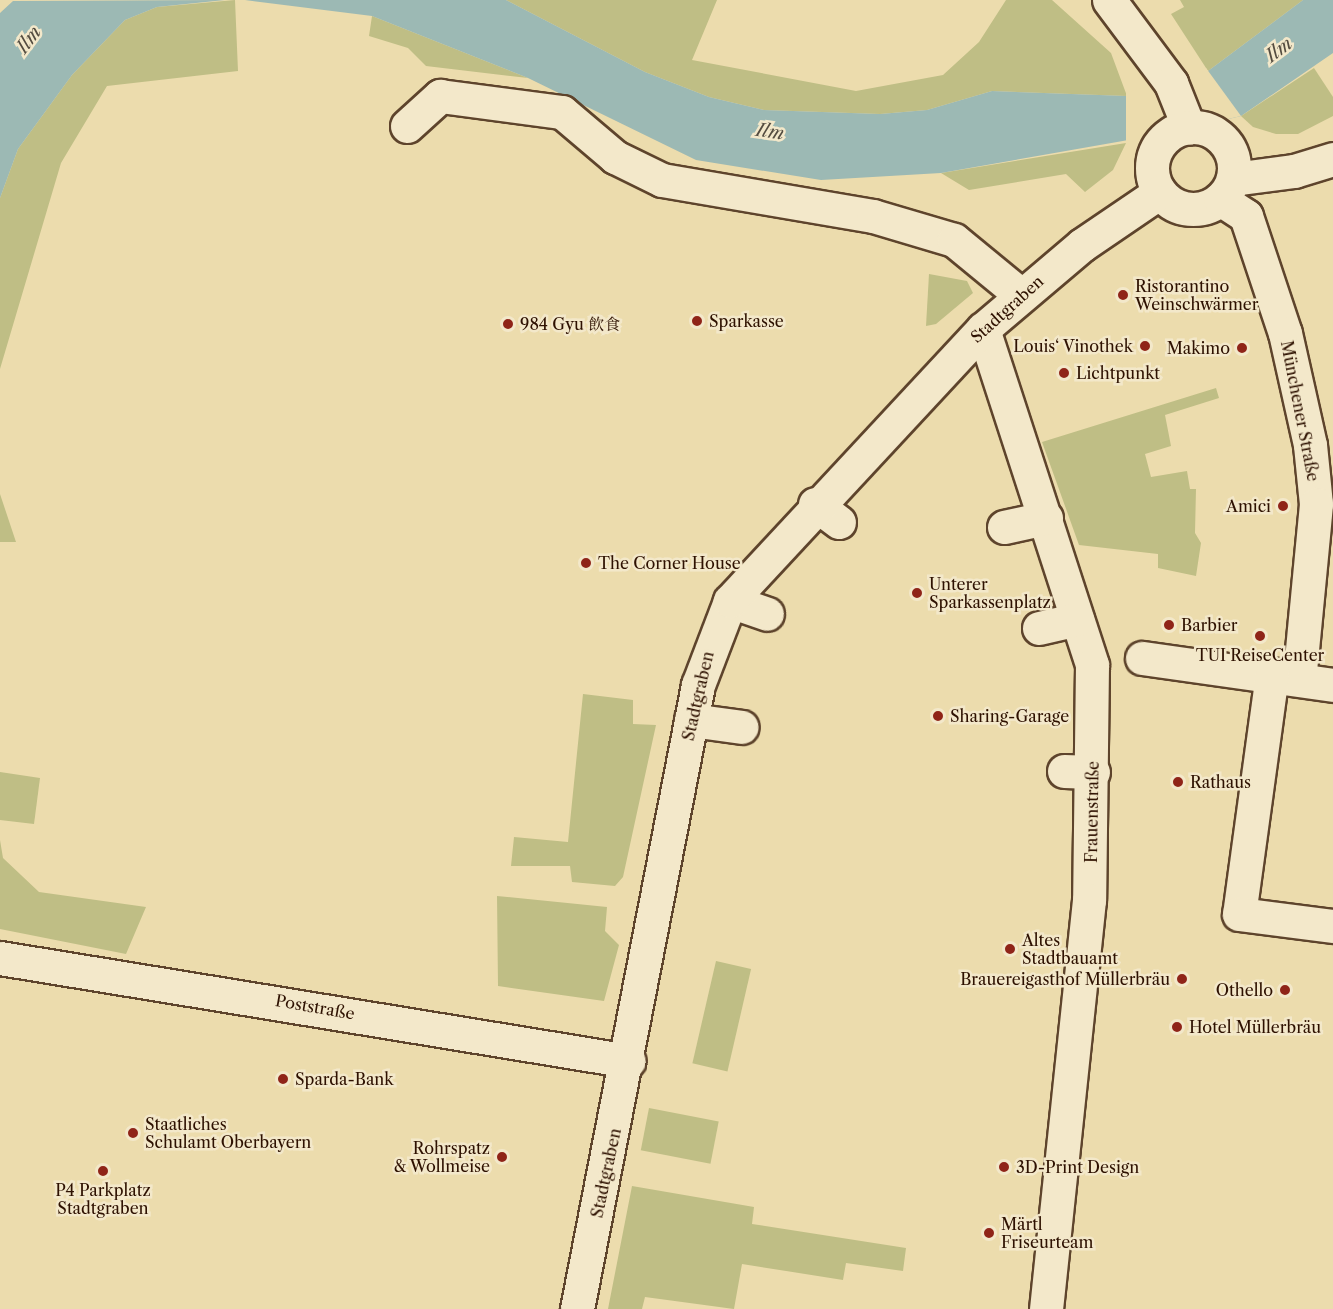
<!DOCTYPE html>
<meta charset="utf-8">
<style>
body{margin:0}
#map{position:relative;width:1333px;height:1309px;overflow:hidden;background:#ecdcad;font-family:"Libre Caslon Text","Noto Serif SC",serif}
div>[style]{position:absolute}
.green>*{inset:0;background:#bfbe85;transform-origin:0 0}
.water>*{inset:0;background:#9cb9b4}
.pier>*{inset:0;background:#ecdcad}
.roads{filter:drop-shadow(2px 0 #5e442c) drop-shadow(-2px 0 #5e442c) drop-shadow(0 2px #5e442c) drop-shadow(0 -2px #5e442c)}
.minor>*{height:33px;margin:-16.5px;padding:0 16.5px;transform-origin:16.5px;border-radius:16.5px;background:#f3e8ca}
.minor>.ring{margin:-16.5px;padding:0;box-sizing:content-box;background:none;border:33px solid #f3e8ca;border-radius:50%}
.dots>*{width:16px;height:16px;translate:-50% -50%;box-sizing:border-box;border:3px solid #f3e8ca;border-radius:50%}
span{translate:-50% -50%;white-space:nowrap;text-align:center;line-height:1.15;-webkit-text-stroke:5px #f3e8ca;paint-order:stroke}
.poi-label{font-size:16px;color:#2e1101}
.left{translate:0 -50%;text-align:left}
.right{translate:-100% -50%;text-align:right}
.street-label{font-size:16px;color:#2e1101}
.water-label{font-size:18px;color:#544c40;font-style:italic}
</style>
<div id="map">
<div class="green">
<i style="clip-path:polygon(235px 0,238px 71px,107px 86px,61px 163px,0 369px,0 198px,18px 149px,72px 75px,125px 20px,157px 7px)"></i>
<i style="clip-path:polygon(506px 0,717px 0,692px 60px,856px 91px,943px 75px,979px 42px,1006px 0,1052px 0,1111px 53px,1127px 96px,992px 91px,927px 110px,880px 114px,764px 110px,709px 97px,645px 72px)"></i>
<i style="clip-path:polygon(1180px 0,1303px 0,1208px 71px,1171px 14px,1184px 7px)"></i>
<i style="clip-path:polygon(372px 16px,528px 78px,426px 66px,408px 48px,369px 36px)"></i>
<i style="clip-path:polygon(1314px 68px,1333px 97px,1333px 116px,1298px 134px,1276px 134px,1253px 127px,1241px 116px)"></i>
<i style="clip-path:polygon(1126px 143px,1113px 170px,1085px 192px,1066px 174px,969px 190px,941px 173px)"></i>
<i style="clip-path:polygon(929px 274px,967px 281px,973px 293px,936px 324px,926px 326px)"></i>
<i style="clip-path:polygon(1216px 388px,1219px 398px,1165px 415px,1171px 446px,1145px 454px,1151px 477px,1187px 471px,1190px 489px,1196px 489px,1195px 533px,1201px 543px,1196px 576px,1158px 568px,1158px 554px,1079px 545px,1042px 442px)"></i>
<i style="clip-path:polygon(0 494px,16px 542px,0 542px)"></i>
<i style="clip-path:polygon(583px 694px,633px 700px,633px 724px,656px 725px,623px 877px,615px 886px,572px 882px,570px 866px,511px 866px,514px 837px,568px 842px)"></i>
<i style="clip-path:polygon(0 772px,40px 778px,34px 824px,0 820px)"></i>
<i style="clip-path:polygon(0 840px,3px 858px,39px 892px,146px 907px,126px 954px,0 929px)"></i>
<i style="clip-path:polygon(497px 896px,607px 907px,605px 931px,619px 945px,604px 1001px,498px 986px)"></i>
<i style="left:716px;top:961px;width:36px;height:105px;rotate:13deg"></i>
<i style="left:649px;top:1108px;width:71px;height:43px;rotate:11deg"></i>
<i style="clip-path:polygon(632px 1186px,754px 1207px,752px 1224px,906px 1248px,903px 1271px,846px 1263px,843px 1280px,742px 1264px,734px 1309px,645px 1297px,642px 1309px,608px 1309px)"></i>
</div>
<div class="water">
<i style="clip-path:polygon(225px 0,157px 7px,125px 20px,72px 75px,18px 149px,0 198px,0 13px,13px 1px)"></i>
<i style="clip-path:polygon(245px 0,506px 0,645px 72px,709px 97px,764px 110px,880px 114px,927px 110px,992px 91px,1127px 96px,1208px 71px,1303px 0,1333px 0,1333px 53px,1241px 116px,1174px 132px,941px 173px,821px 180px,696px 160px,528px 78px,372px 16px)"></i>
</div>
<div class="pier">
<i style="clip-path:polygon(1206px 68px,1241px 116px,1126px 143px,1126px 93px)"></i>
</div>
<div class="roads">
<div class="minor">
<i style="left:1109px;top:0;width:104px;rotate:53.2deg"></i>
<i style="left:1171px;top:83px;width:48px;rotate:68.2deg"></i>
<i style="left:407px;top:126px;width:45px;rotate:-42.3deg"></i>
<i style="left:440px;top:96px;width:123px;rotate:7.5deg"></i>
<i style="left:562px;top:112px;width:70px;rotate:40.3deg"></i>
<i style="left:615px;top:157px;width:52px;rotate:26.1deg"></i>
<i style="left:662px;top:180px;width:214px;rotate:9.7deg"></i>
<i style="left:873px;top:216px;width:84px;rotate:16.5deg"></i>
<i style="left:954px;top:240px;width:87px;rotate:39.4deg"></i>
<i class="ring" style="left:1152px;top:127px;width:49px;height:49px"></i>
<i style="left:1233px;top:179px;width:62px;rotate:-7.5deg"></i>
<i style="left:1294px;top:171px;width:41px;rotate:-17.1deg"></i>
<i style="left:1220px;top:199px;width:31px;rotate:33deg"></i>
<i style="left:1246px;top:216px;width:123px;rotate:71.6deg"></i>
<i style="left:1285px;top:333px;width:115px;rotate:77.4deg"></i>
<i style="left:1310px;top:445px;width:59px;rotate:84.2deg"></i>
<i style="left:1316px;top:504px;width:176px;rotate:95.5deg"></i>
<i style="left:983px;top:329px;width:353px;rotate:72deg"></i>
<i style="left:1092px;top:665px;width:235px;rotate:90.7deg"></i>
<i style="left:1089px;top:900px;width:411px;rotate:96deg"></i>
<i style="left:815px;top:504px;width:30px;rotate:37deg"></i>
<i style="left:1004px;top:527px;width:43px;rotate:-12.1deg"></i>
<i style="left:730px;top:601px;width:39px;rotate:19deg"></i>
<i style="left:1039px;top:628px;width:39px;rotate:-13deg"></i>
<i style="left:1142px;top:658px;width:193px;rotate:8deg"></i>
<i style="left:1272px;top:674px;width:242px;rotate:97.8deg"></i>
<i style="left:1239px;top:914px;width:95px;rotate:7.3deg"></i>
<i style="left:691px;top:720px;width:51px;rotate:7.8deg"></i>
<i style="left:1064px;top:771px;width:29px;rotate:2deg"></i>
<i style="left:0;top:958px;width:637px;rotate:9.3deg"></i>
<i style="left:577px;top:1309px;width:636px;rotate:-79.03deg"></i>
<i style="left:698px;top:685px;width:90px;rotate:-69.1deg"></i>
<i style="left:730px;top:601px;width:371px;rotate:-47.1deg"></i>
<i style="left:983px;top:329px;width:130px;rotate:-40.3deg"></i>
<i style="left:1082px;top:245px;width:94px;rotate:-34.2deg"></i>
</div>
</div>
<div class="dots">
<i style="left:1123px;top:295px;background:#8f2418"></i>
<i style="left:697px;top:321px;background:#8f2418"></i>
<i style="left:508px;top:324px;background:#8f2418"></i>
<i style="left:1145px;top:346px;background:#8f2418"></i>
<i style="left:1242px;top:348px;background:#8f2418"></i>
<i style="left:1064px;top:373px;background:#8f2418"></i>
<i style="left:1283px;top:506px;background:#8f2418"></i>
<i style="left:586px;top:563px;background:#8f2418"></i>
<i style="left:917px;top:593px;background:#8f2418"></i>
<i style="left:1169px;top:625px;background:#8f2418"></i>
<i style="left:1260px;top:636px;background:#8f2418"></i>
<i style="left:938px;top:716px;background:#8f2418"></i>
<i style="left:1178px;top:782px;background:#8f2418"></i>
<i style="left:1010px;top:949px;background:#8f2418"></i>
<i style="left:1182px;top:979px;background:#8f2418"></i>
<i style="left:1285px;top:990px;background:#8f2418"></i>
<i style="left:1177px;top:1027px;background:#8f2418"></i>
<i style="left:283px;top:1079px;background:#8f2418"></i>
<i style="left:133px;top:1133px;background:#8f2418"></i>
<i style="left:502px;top:1157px;background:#8f2418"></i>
<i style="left:1004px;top:1167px;background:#8f2418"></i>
<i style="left:103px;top:1171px;background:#8f2418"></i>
<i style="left:989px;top:1233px;background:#8f2418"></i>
</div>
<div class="poi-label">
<span class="left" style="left:1135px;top:295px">Ristorantino<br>Weinschwärmer</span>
<span class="left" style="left:709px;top:321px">Sparkasse</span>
<span class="left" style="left:520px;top:324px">984 Gyu 飲食</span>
<span class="right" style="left:1133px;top:346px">Louis‘ Vinothek</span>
<span class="right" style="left:1230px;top:348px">Makimo</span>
<span class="left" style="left:1076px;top:373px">Lichtpunkt</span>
<span class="right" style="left:1271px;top:506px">Amici</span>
<span class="left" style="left:598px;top:563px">The Corner House</span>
<span class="left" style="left:929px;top:593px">Unterer<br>Sparkassenplatz</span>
<span class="left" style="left:1181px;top:625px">Barbier</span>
<span style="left:1260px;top:655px">TUI ReiseCenter</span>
<span class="left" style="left:950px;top:716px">Sharing-Garage</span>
<span class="left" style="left:1190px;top:782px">Rathaus</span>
<span class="left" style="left:1022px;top:949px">Altes<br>Stadtbauamt</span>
<span class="right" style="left:1170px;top:979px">Brauereigasthof Müllerbräu</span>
<span class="right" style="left:1273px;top:990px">Othello</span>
<span class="left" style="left:1189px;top:1027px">Hotel Müllerbräu</span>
<span class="left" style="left:295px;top:1079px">Sparda-Bank</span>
<span class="left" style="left:145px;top:1133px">Staatliches<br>Schulamt Oberbayern</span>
<span class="right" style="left:490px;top:1157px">Rohrspatz<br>&amp; Wollmeise</span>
<span class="left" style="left:1016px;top:1167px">3D-Print Design</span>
<span style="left:103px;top:1199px">P4 Parkplatz<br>Stadtgraben</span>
<span class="left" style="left:1001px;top:1233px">Märtl<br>Friseurteam</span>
</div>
<div class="street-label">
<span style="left:1007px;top:309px;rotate:-42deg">Stadtgraben</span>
<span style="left:1300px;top:411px;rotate:79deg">Münchener Straße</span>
<span style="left:698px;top:696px;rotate:-77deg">Stadtgraben</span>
<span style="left:1092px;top:812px;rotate:-89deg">Frauenstraße</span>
<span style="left:315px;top:1007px;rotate:10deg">Poststraße</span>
<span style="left:606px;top:1173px;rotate:-78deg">Stadtgraben</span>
</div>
<div class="water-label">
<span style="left:29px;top:40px;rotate:-53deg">Ilm</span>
<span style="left:1279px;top:50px;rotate:-37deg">Ilm</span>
<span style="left:770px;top:132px;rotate:8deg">Ilm</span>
</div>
</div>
